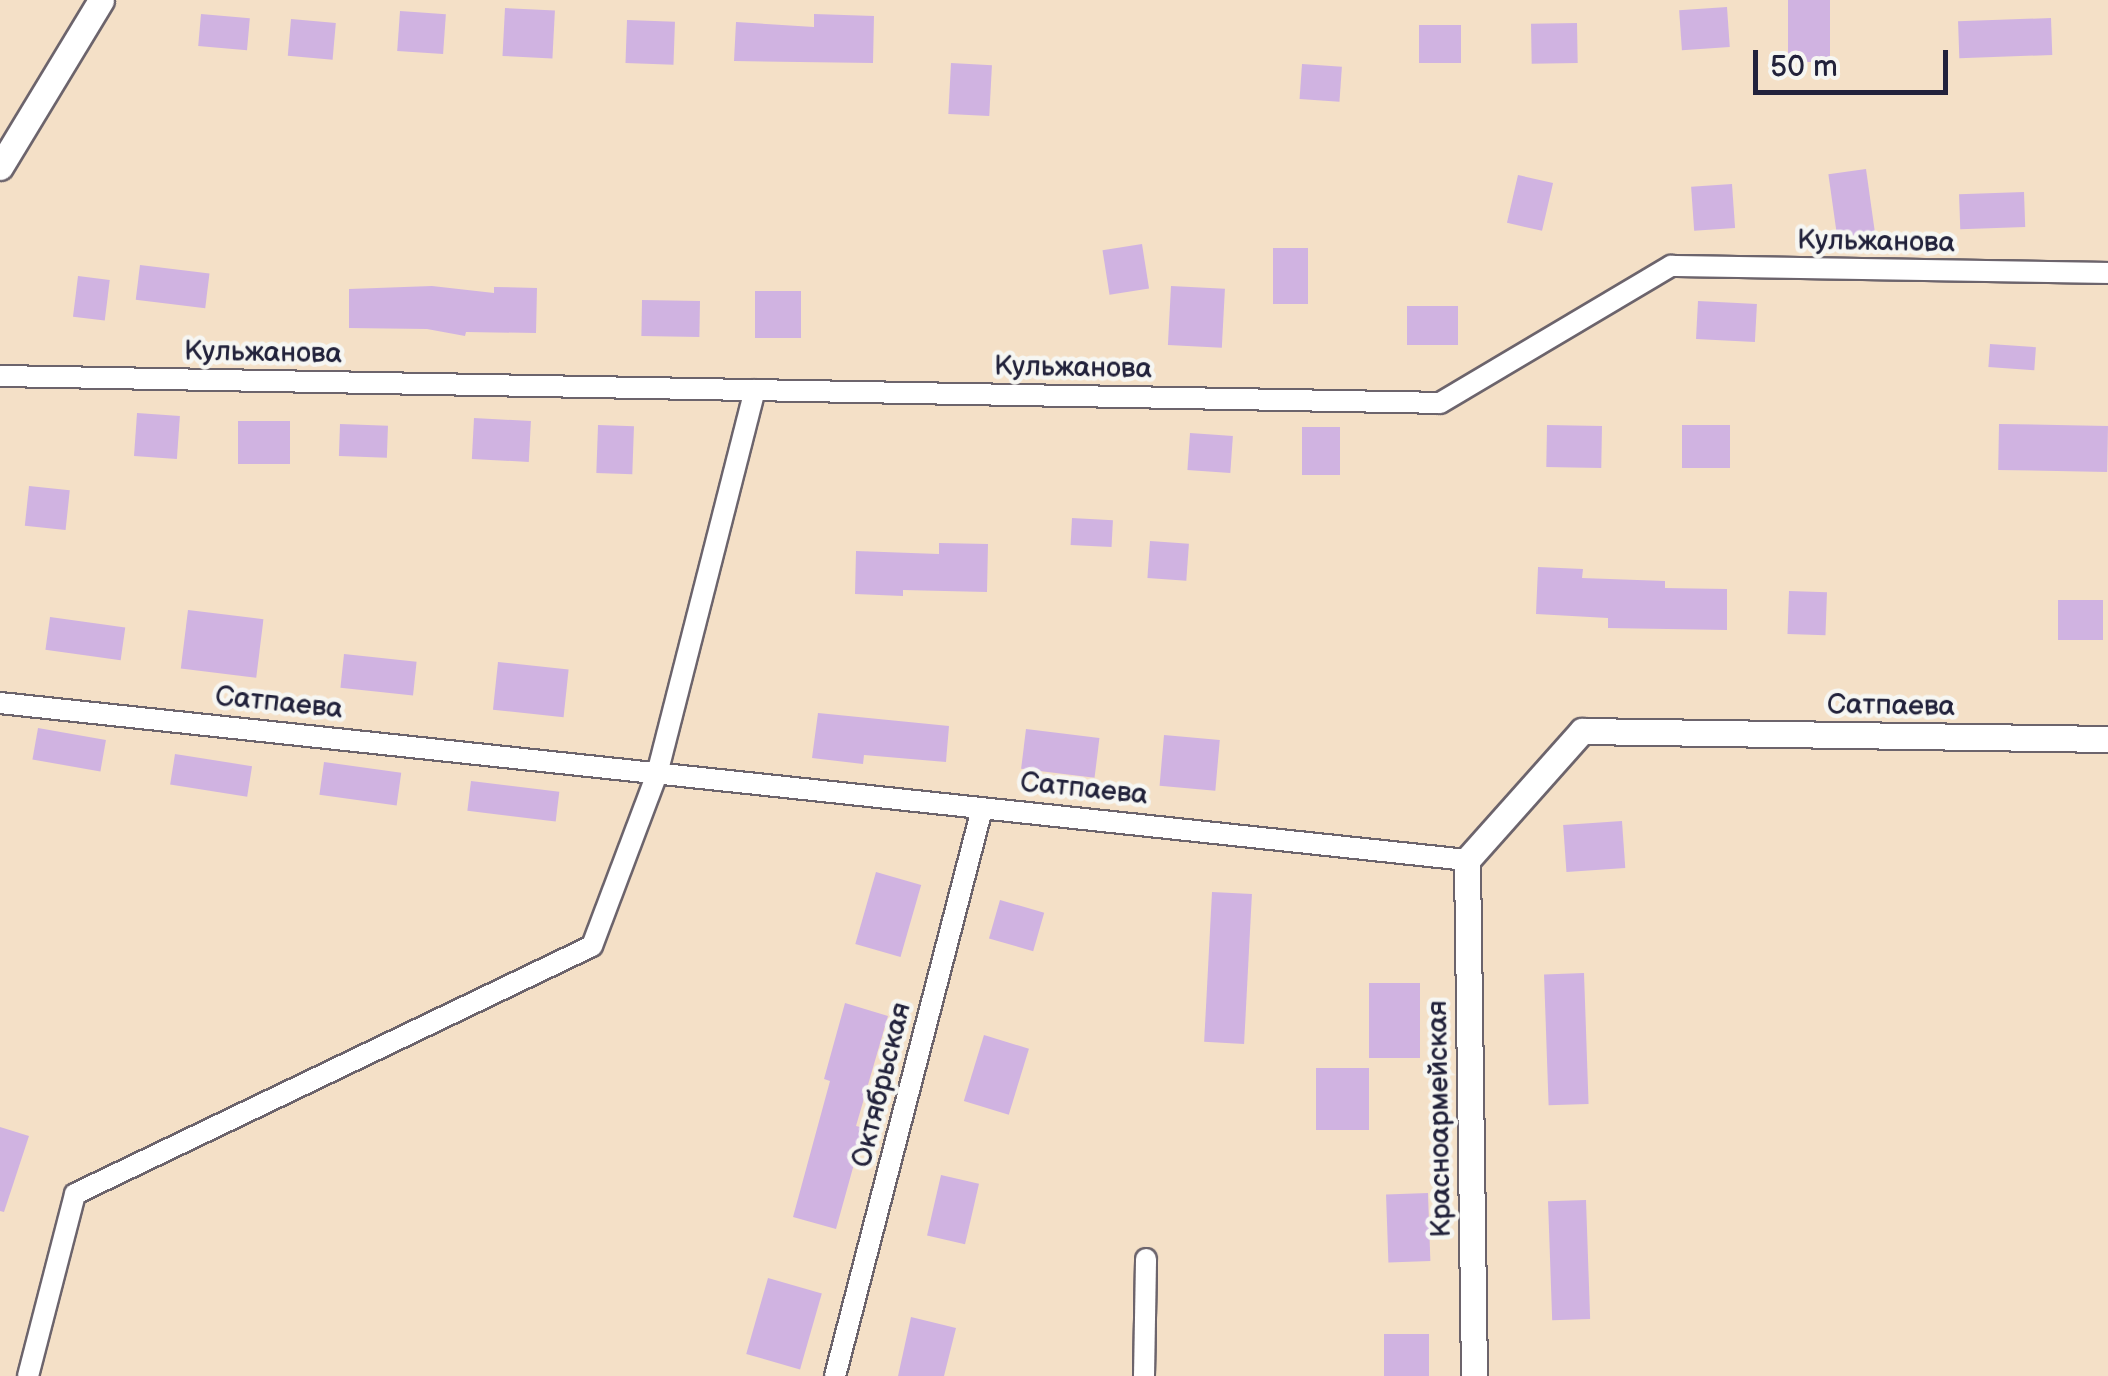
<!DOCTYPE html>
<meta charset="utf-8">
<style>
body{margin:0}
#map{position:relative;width:2108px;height:1376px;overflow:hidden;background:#f4e0c7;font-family:"Balsamiq Sans",sans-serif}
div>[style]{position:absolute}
.building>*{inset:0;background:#d0b3e1;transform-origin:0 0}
.roads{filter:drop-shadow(2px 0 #6c646c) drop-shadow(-2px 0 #6c646c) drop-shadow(0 2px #6c646c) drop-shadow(0 -2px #6c646c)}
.minor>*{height:20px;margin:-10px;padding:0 10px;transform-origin:10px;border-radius:10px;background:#fff}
.tertiary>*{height:25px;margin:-12.5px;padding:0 12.5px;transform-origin:12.5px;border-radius:12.5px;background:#fff}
span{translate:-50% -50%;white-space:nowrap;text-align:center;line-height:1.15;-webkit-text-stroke:9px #f6f6f2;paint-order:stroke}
.street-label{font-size:28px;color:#22223b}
.scale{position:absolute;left:1753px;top:50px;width:195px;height:45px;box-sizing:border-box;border:5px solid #22223b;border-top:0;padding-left:12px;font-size:30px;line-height:35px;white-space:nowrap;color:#22223b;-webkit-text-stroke:8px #f6f6f2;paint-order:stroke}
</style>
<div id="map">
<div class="building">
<i style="left:1788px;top:0;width:42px;height:62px"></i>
<i style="left:1727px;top:7px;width:40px;height:48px;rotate:86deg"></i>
<i style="left:505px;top:8px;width:50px;height:48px;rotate:3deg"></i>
<i style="left:400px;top:11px;width:46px;height:40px;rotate:4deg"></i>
<i style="left:201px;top:14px;width:49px;height:32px;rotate:5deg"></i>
<i style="clip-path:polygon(814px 14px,874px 16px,873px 63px,734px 61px,736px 22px,814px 27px)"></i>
<i style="left:2051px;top:18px;width:37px;height:93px;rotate:88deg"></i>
<i style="left:291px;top:19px;width:45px;height:37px;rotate:5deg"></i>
<i style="left:627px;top:20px;width:48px;height:43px;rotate:2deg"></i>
<i style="left:1577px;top:23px;width:40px;height:46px;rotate:89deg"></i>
<i style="left:1419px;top:25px;width:42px;height:38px"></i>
<i style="left:951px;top:63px;width:41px;height:51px;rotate:3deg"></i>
<i style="left:1302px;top:64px;width:40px;height:35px;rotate:4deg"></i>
<i style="left:1866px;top:169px;width:69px;height:38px;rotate:82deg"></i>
<i style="left:1518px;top:175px;width:36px;height:49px;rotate:13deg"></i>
<i style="left:1732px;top:184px;width:44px;height:41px;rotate:86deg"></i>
<i style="left:2024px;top:192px;width:35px;height:65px;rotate:88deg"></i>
<i style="left:1142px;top:244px;width:45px;height:40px;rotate:81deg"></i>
<i style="left:1273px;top:248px;width:35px;height:56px"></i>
<i style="left:140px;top:265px;width:70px;height:35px;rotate:7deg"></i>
<i style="left:78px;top:276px;width:32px;height:41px;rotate:7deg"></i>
<i style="clip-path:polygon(432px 286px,494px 293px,494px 287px,537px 288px,536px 333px,466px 332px,465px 336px,427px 329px,349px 328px,349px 289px)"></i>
<i style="left:1171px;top:286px;width:54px;height:59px;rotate:3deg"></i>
<i style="left:755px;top:291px;width:46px;height:47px"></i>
<i style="left:642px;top:300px;width:58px;height:36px;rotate:1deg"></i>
<i style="left:1698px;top:301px;width:59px;height:38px;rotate:3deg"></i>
<i style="left:1407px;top:306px;width:51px;height:39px"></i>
<i style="left:1990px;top:344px;width:46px;height:23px;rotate:4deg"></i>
<i style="left:137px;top:413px;width:43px;height:43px;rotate:4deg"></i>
<i style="left:474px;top:418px;width:57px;height:41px;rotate:3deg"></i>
<i style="left:238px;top:421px;width:52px;height:43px"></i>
<i style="left:340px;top:424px;width:48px;height:32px;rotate:2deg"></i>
<i style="left:1999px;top:424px;width:109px;height:46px;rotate:1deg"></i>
<i style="left:598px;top:425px;width:36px;height:48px;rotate:2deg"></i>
<i style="left:1547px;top:425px;width:55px;height:42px;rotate:1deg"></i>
<i style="left:1682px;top:425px;width:48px;height:43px"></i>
<i style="left:1302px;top:427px;width:38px;height:48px"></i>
<i style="left:1190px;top:433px;width:43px;height:37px;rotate:4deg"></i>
<i style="left:29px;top:486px;width:41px;height:40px;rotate:6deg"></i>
<i style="left:1072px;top:518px;width:41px;height:27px;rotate:3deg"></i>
<i style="left:1150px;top:541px;width:39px;height:37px;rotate:4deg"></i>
<i style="clip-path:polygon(939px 543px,988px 544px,987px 592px,903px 590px,903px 596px,855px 594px,856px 551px,939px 554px)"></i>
<i style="clip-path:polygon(1538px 567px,1583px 569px,1582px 578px,1665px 581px,1665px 588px,1727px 589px,1727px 630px,1608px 628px,1608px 618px,1536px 614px)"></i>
<i style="left:1789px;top:591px;width:38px;height:43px;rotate:2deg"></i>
<i style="left:2058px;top:600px;width:45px;height:40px"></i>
<i style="left:188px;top:610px;width:76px;height:59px;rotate:7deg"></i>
<i style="left:50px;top:617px;width:76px;height:33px;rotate:8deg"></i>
<i style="left:344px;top:654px;width:73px;height:34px;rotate:6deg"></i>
<i style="left:498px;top:662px;width:71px;height:48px;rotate:6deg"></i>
<i style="clip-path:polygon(818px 713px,949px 726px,946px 762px,864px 755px,863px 764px,812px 758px)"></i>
<i style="left:38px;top:728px;width:69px;height:32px;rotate:10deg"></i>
<i style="left:1026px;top:729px;width:74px;height:40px;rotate:7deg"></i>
<i style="left:1164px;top:735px;width:56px;height:51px;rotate:5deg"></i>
<i style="left:175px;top:754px;width:78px;height:31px;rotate:9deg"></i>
<i style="left:324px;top:762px;width:78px;height:33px;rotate:8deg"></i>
<i style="left:471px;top:781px;width:89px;height:30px;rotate:7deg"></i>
<i style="left:1622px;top:821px;width:47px;height:59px;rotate:86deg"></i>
<i style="left:876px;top:872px;width:47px;height:75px;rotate:16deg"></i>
<i style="left:1212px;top:892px;width:40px;height:150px;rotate:3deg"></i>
<i style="left:1000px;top:900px;width:46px;height:40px;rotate:16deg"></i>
<i style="left:1584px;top:973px;width:131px;height:40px;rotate:88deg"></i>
<i style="left:1369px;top:983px;width:51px;height:75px"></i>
<i style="clip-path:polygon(845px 1003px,888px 1016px,856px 1126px,864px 1128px,836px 1229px,793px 1217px,830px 1081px,824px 1079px)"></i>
<i style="left:984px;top:1035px;width:47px;height:69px;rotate:17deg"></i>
<i style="left:1316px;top:1068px;width:53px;height:62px"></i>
<i style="clip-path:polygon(0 1127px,29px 1136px,4px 1212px,0 1211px)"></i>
<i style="left:941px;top:1175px;width:39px;height:62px;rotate:13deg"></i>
<i style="left:1428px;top:1193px;width:68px;height:42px;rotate:88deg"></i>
<i style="left:1586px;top:1200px;width:119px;height:38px;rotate:88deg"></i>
<i style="left:768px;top:1278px;width:56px;height:79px;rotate:16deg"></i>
<i style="clip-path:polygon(911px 1317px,956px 1328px,944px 1376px,898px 1376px)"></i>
<i style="left:1429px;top:1334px;width:42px;height:45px;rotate:90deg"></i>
</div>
<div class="roads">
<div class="minor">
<i style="left:0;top:376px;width:1440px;rotate:1.07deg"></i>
<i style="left:1440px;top:403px;width:269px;rotate:-30.7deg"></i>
<i style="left:1671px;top:266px;width:437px;rotate:0.9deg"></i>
<i style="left:0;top:703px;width:1475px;rotate:6.11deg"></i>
<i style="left:28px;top:1376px;width:188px;rotate:-75.5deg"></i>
<i style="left:75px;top:1194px;width:573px;rotate:-25.63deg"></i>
<i style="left:592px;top:946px;width:184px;rotate:-69.3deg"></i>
<i style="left:657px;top:774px;width:396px;rotate:-75.7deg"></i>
<i style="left:835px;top:1376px;width:586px;rotate:-75.47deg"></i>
<i style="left:1144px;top:1376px;width:117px;rotate:-89deg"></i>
</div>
<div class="tertiary">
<i style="left:0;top:167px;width:195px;rotate:-58.8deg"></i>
<i style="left:1474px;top:1376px;width:516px;rotate:-90.78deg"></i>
<i style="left:1467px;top:860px;width:173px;rotate:-48.3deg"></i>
<i style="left:1582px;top:731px;width:526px;rotate:0.87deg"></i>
</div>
</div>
<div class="street-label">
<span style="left:1876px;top:242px;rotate:1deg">Кульжанова</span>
<span style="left:263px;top:353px;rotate:1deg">Кульжанова</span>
<span style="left:1073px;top:368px;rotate:1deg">Кульжанова</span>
<span style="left:279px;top:703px;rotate:6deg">Сатпаева</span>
<span style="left:1891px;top:706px;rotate:1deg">Сатпаева</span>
<span style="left:1084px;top:789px;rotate:6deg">Сатпаева</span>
<span style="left:882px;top:1085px;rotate:-76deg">Октябрьская</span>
<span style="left:1440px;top:1119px;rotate:-91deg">Красноармейская</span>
</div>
<div class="scale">50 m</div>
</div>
